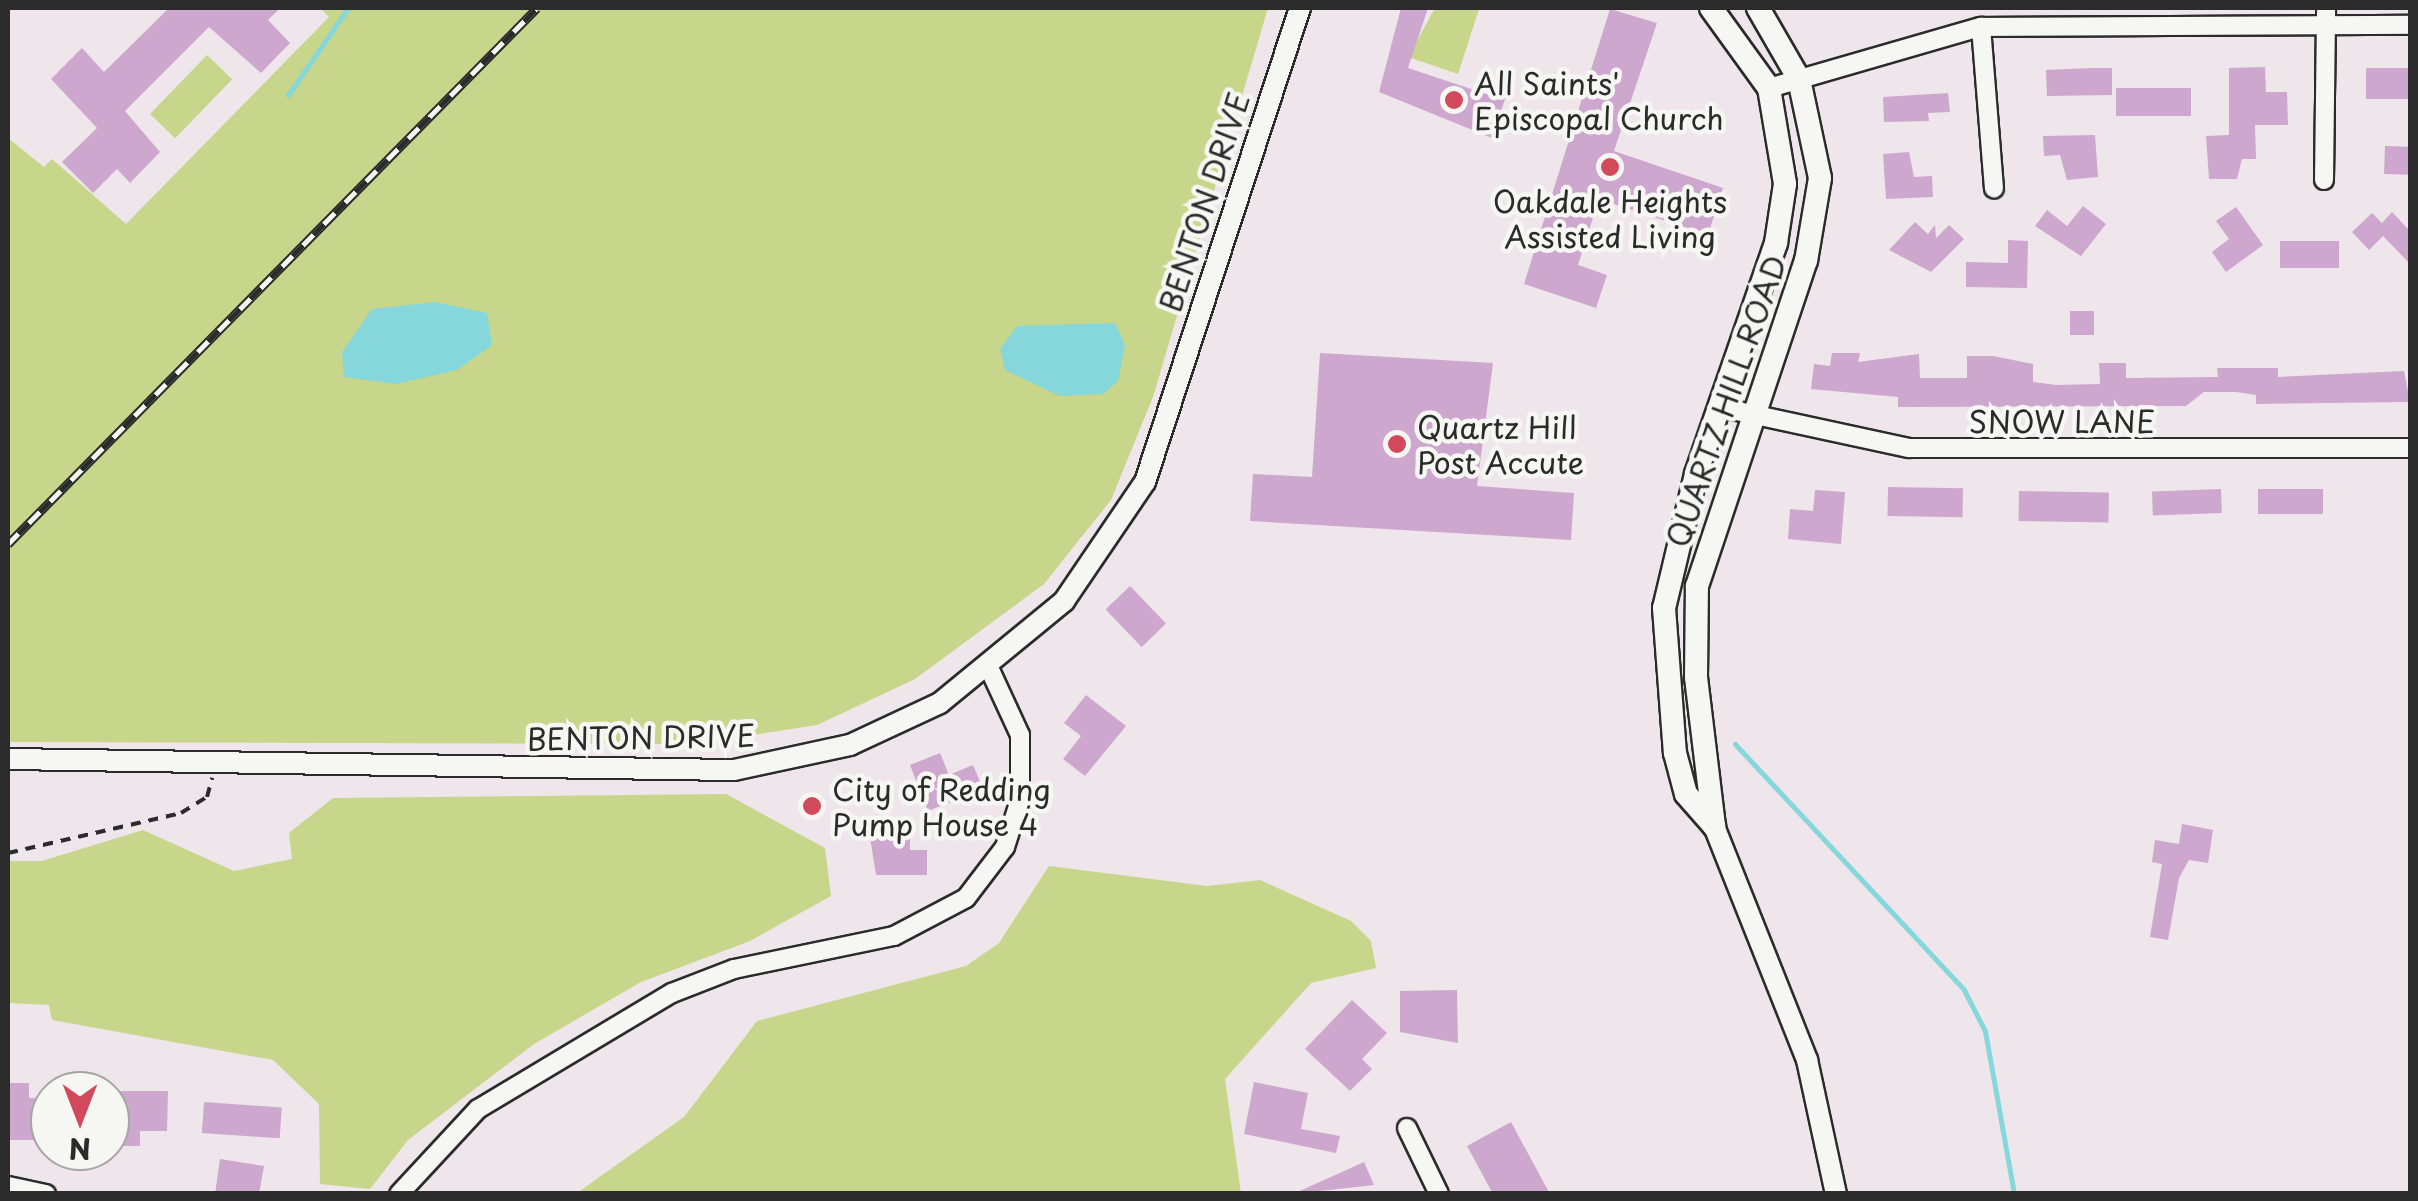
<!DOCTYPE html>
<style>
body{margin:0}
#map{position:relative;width:2418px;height:1201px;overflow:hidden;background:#eee6eb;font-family:"Playpen Sans",sans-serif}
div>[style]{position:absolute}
.green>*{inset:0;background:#c7d68a;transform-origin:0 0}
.water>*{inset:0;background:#85d7db}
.stream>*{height:5px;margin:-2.5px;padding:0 2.5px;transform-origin:2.5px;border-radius:2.5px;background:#85d7db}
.building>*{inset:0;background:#cea7ce;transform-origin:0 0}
.path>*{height:4px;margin-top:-2px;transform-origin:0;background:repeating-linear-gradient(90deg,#2b2b2b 0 10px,transparent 0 18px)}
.roads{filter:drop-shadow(2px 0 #2b2b2b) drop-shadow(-2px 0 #2b2b2b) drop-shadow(0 2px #2b2b2b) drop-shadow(0 -2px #2b2b2b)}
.minor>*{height:18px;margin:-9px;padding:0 9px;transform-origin:9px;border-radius:9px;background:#f6f6f2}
.tertiary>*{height:20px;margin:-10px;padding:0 10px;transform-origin:10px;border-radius:10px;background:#f6f6f2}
.secondary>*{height:22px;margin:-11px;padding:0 11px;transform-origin:11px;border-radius:11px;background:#f6f6f2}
.rail>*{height:9px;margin-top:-4.5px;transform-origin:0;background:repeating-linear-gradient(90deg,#f6f6f2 0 15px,#2b2b2b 0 30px);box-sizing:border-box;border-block:2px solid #2b2b2b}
.dots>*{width:28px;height:28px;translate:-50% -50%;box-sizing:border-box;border:5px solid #f6f6f2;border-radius:50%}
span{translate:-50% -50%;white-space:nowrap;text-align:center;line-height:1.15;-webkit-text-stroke:9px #f6f6f2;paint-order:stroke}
.poi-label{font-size:30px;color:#2b2b2b}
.left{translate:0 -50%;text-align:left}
.street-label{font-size:30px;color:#2b2b2b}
.frame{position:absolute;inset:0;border:10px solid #2b2b2b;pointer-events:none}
.north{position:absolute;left:30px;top:1071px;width:100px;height:100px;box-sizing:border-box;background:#f6f6f2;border:2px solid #a5a5a2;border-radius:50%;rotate:180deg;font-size:28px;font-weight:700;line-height:40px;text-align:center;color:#2b2b2b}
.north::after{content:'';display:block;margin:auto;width:35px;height:45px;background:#d1495b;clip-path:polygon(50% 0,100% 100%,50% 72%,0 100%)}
</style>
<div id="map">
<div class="green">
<i style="clip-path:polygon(320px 8px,1268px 8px,1153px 397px,1111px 500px,1044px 584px,915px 679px,817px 725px,694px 744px,8px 742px,8px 138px,44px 167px,52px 159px,126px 224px,329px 17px)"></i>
<i style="clip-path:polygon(1435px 8px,1479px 9px,1458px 74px,1408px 57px)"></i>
<i style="left:207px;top:55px;width:35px;height:82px;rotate:44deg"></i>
<i style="clip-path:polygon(726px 794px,825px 848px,831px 896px,750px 941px,641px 982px,534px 1044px,408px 1140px,370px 1189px,320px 1184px,319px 1104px,273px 1060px,52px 1020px,49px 1005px,8px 1003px,8px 861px,42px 861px,143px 830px,234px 871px,292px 859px,289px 833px,333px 798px)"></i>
<i style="clip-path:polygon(1049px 866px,1207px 886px,1260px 880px,1351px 921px,1371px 941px,1376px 968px,1311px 983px,1225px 1079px,1241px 1193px,577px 1193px,684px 1117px,757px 1021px,966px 966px,999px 943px)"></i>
</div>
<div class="water">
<i style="clip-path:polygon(435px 302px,487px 313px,492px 345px,457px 370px,396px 384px,344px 377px,342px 352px,372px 309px)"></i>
<i style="clip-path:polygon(1115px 323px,1125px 345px,1118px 381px,1103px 394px,1060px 396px,1005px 370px,1000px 349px,1017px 326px)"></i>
</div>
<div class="stream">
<i style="left:288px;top:95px;width:106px;rotate:-55.4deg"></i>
<i style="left:1735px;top:744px;width:336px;rotate:47deg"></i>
<i style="left:1964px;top:990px;width:46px;rotate:62.9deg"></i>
<i style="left:1985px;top:1031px;width:166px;rotate:79.9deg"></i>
</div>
<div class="building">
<i style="clip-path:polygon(169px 8px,280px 8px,268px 20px,290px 43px,261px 73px,209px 27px,125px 111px,160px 152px,130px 183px,117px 169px,93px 193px,62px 162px,97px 128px,51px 79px,82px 48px,104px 72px)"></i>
<i style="clip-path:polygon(1401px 8px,1428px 8px,1408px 68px,1489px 95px,1493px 82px,1509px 87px,1492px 138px,1379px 92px)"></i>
<i style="clip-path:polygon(1610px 9px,1657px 23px,1614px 151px,1723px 188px,1708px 235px,1599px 199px,1578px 265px,1607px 275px,1596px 308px,1524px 284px)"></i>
<i style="clip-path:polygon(2265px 67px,2266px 92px,2287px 92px,2288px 125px,2255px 125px,2256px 159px,2242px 159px,2237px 179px,2209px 179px,2206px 136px,2229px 135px,2229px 68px)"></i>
<i style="clip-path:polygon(2092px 68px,2112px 68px,2112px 95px,2047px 96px,2046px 70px)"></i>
<i style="left:2410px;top:68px;width:31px;height:44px;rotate:90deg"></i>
<i style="left:2191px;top:88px;width:28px;height:75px;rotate:90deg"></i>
<i style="clip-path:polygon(1948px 93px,1950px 112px,1928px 113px,1929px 121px,1884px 122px,1883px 97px)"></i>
<i style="clip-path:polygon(2095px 135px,2098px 177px,2067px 180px,2060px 155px,2044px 156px,2043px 136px)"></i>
<i style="left:2385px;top:146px;width:25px;height:28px;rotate:2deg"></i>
<i style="clip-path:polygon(1909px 152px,1914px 177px,1932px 176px,1933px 197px,1886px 199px,1883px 154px)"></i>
<i style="clip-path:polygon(2083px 206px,2106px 224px,2081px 256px,2035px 226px,2047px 210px,2067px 226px)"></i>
<i style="clip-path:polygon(2236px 207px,2263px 245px,2226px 272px,2212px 252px,2229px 239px,2216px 221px)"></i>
<i style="clip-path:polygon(2392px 212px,2410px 231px,2410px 264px,2383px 236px,2369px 250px,2352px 232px,2372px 213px,2382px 223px)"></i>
<i style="clip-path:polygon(1915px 222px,1928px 234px,1935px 225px,1936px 238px,1949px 225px,1964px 239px,1931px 272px,1889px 250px)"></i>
<i style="clip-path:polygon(2008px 240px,2028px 241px,2027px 288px,1966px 287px,1966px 262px,2008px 263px)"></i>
<i style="left:2339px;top:241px;width:27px;height:59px;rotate:90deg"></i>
<i style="left:2070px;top:311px;width:24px;height:24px"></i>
<i style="clip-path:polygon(1320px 353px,1493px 363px,1477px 486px,1574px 493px,1571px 540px,1250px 521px,1253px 474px,1312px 477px)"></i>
<i style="clip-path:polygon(1832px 353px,1860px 353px,1858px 362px,1919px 354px,1920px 378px,1967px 378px,1967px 356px,1993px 356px,2033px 364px,2033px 382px,2056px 385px,2100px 384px,2099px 363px,2126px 363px,2126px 378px,2218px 377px,2217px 368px,2278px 368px,2278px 377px,2404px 371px,2410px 402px,2256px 404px,2256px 395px,2236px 392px,2204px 392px,2186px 406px,1898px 407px,1898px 397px,1811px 389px,1814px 364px,1830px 366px)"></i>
<i style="left:1888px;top:487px;width:75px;height:29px;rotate:1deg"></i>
<i style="left:2221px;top:489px;width:24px;height:69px;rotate:88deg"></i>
<i style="left:2258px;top:489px;width:65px;height:25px"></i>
<i style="clip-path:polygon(1815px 490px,1845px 492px,1841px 544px,1788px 539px,1790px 509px,1813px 511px)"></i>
<i style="left:2019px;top:491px;width:90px;height:30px;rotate:1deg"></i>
<i style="left:1130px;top:586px;width:52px;height:34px;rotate:46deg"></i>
<i style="clip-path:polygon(1086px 695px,1126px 726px,1085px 776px,1063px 759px,1081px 736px,1064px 723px)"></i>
<i style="clip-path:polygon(940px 753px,949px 775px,973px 765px,983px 789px,928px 811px,910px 765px)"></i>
<i style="clip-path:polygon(2182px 824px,2213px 830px,2208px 863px,2189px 860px,2179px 878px,2168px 940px,2150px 937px,2162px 864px,2152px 862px,2155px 840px,2179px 844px)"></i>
<i style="clip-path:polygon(868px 825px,910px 825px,910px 850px,927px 850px,927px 875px,876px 875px)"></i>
<i style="clip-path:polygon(1457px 990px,1458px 1043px,1400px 1032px,1400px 991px)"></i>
<i style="clip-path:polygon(1352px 1000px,1387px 1033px,1362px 1059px,1372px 1069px,1350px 1091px,1305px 1049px)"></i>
<i style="clip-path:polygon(1254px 1082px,1308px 1093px,1301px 1129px,1340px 1136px,1336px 1153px,1244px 1134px)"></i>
<i style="clip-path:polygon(8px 1083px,29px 1083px,29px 1098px,50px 1098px,50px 1140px,8px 1140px)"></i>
<i style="clip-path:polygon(112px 1091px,168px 1091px,167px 1131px,140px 1131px,140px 1146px,111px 1146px)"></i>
<i style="left:204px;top:1102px;width:78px;height:31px;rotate:4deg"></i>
<i style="clip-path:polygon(1511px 1122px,1550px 1194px,1493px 1194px,1467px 1146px)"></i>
<i style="clip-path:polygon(220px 1159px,264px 1166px,259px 1194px,215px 1194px)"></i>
<i style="clip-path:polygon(1364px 1162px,1374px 1185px,1293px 1194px)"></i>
</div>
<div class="path">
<i style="left:8px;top:853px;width:178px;rotate:-13deg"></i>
<i style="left:181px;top:813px;width:31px;rotate:-32deg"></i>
<i style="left:207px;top:797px;width:20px;rotate:-75deg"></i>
</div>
<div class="roads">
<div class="minor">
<i style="left:1981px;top:27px;width:162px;rotate:85.4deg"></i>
<i style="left:1769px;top:88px;width:221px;rotate:-16.1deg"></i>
<i style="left:1981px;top:27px;width:429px;rotate:-0.3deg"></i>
<i style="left:2324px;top:180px;width:172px;rotate:-89.3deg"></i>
<i style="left:1719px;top:407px;width:194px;rotate:12.2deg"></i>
<i style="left:1909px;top:448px;width:501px"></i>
<i style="left:1407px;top:1128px;width:73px;rotate:64.1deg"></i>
<i style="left:8px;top:1186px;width:39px;rotate:12deg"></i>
<i style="left:399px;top:1194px;width:116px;rotate:-47.1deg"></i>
<i style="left:478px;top:1109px;width:226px;rotate:-30.9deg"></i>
<i style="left:672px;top:993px;width:66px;rotate:-21.2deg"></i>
<i style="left:734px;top:969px;width:163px;rotate:-11.7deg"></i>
<i style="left:894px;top:936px;width:81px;rotate:-27.8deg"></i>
<i style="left:966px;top:898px;width:64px;rotate:-52.6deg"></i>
<i style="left:1005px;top:847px;width:49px;rotate:-72.3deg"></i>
<i style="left:1020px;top:800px;width:65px;rotate:-90deg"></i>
<i style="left:1020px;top:735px;width:72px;rotate:-114.8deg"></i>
</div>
<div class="tertiary">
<i style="left:8px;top:759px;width:726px;rotate:0.87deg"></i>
<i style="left:734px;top:770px;width:119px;rotate:-12.2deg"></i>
<i style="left:850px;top:745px;width:99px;rotate:-25deg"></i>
<i style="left:940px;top:703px;width:161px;rotate:-39.4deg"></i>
<i style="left:1064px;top:601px;width:144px;rotate:-55.8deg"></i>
<i style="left:1145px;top:482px;width:499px;rotate:-71.9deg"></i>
<i style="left:1714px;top:826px;width:252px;rotate:68.3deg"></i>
<i style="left:1807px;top:1060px;width:137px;rotate:77.8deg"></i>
</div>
<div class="secondary">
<i style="left:1711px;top:8px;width:99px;rotate:54.1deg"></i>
<i style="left:1769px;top:88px;width:97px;rotate:80.5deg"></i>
<i style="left:1785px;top:184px;width:60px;rotate:98.7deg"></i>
<i style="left:1776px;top:243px;width:244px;rotate:109.1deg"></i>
<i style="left:1696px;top:474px;width:138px;rotate:103.4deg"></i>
<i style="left:1664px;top:608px;width:145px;rotate:85.7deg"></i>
<i style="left:1675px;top:753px;width:42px;rotate:75deg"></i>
<i style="left:1686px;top:794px;width:43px;rotate:48.8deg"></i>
<i style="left:1714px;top:826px;width:150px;rotate:-96.9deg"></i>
<i style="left:1696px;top:677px;width:91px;rotate:-89.4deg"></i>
<i style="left:1697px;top:586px;width:343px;rotate:-71.5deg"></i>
<i style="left:1806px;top:261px;width:84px;rotate:-80.4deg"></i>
<i style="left:1820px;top:178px;width:101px;rotate:-102deg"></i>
<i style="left:1799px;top:79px;width:82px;rotate:-120deg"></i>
</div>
</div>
<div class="rail">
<i style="left:8px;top:544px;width:753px;rotate:-45.38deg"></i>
</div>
<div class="dots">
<i style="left:1454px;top:100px;background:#d1495b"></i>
<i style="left:1610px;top:167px;background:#d1495b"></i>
<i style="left:1397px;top:444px;background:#d1495b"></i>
<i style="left:812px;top:806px;background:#d1495b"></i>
</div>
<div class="poi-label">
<span class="left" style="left:1474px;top:100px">All Saints'<br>Episcopal Church</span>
<span style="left:1610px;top:218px">Oakdale Heights<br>Assisted Living</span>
<span class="left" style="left:1417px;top:444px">Quartz Hill<br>Post Accute</span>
<span class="left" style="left:832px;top:806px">City of Redding<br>Pump House 4</span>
</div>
<div class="street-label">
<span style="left:1204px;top:202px;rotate:-72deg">BENTON DRIVE</span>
<span style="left:1726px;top:401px;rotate:-71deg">QUARTZ HILL ROAD</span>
<span style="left:2062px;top:421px">SNOW LANE</span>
<span style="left:641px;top:737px;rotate:-1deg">BENTON DRIVE</span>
</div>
<div class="frame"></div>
<div class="north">N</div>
</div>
